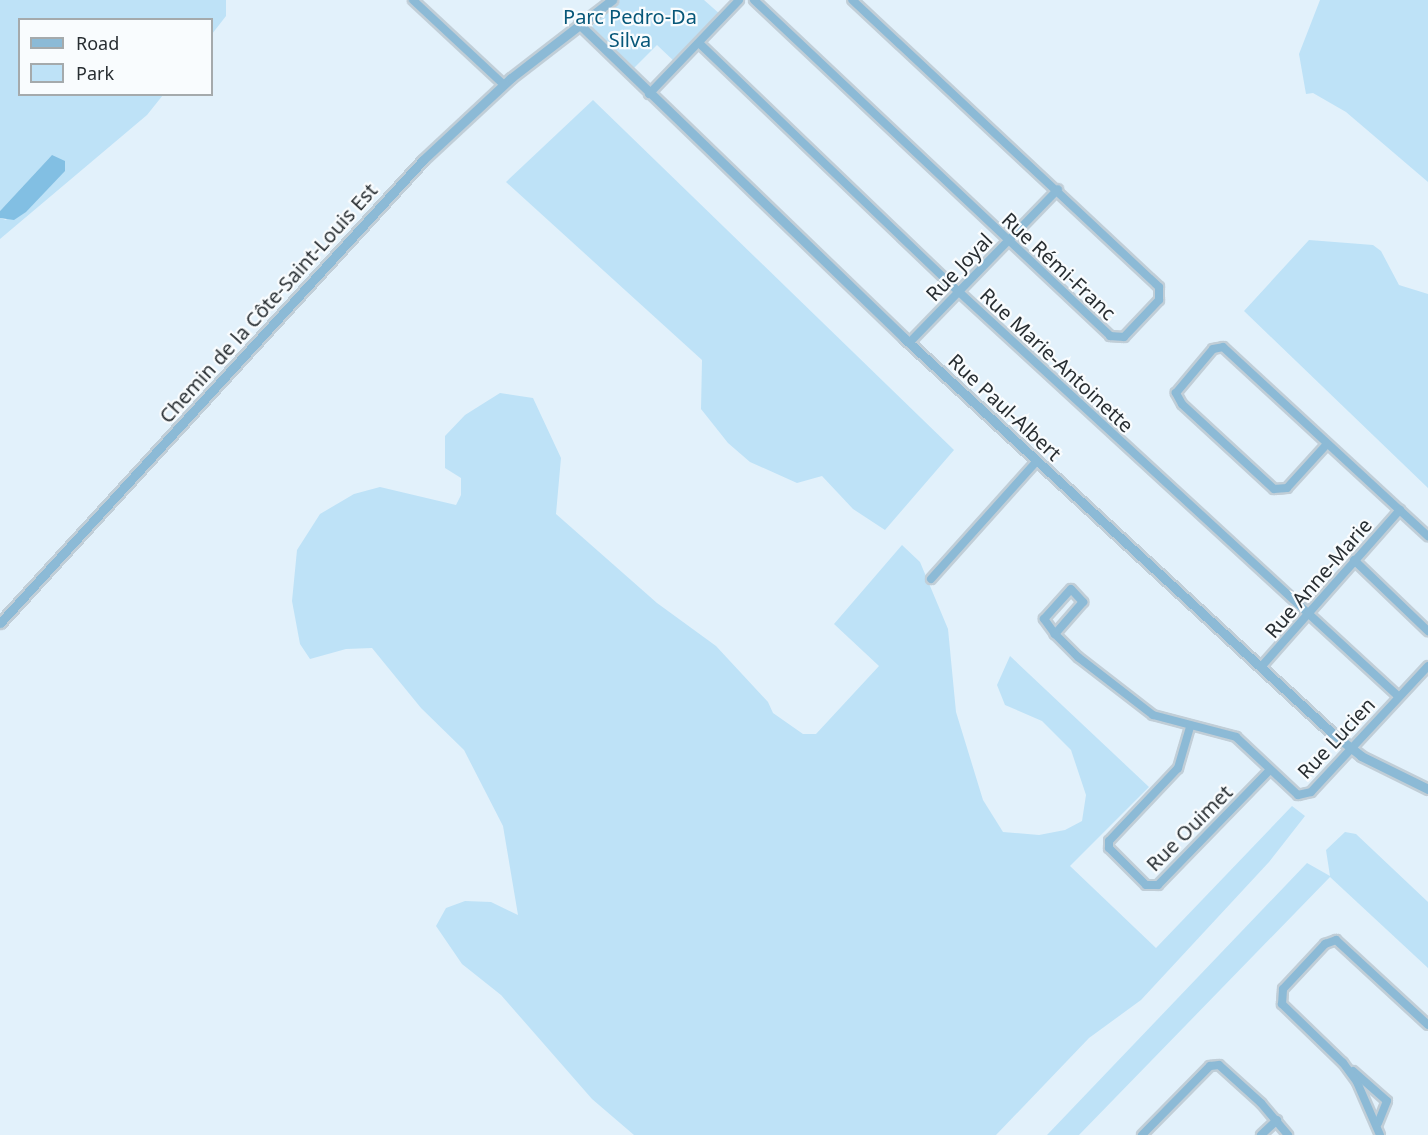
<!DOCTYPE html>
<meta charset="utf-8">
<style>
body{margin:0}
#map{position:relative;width:1428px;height:1135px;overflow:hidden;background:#e2f1fb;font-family:"Noto Sans",sans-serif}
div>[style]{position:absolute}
.green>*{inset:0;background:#bee2f7}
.water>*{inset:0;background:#82bfe3}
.roads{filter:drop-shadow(2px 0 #c1ced7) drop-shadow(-2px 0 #c1ced7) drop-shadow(0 2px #c1ced7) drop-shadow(0 -2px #c1ced7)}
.minor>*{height:8px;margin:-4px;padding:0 4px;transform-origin:4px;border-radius:4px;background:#8cbad6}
.tertiary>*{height:9px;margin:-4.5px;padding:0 4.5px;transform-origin:4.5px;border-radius:4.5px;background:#8cbad6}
span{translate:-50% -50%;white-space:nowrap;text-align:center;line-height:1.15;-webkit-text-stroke:4.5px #f9fcfe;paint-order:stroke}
.park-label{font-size:20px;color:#075779}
.street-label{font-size:20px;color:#282e32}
.legend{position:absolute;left:18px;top:18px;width:195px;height:78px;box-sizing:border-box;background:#f9fcfe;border:2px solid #a5aaac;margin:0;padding:8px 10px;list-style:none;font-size:18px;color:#282e32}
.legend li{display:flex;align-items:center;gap:12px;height:30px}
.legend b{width:30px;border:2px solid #a5aaac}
</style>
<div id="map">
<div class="green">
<i style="clip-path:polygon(0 0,226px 0,226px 16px,212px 34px,212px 20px,20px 20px,20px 94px,163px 95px,147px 115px,0 239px,0 218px,6px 220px,52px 155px,0 211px)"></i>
<i style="clip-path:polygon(620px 0,704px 0,721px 15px,676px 63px,657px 45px,632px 70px,592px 30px,595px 17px)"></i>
<i style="clip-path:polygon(1320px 0,1428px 0,1428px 182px,1346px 112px,1313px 93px,1306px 94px,1299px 54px)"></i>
<i style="clip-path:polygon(593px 100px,954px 450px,885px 530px,853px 509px,822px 476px,797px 483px,750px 462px,728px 443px,701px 409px,702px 360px,506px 182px)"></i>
<i style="clip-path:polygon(1309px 240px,1373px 245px,1381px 251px,1399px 285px,1428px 294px,1428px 488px,1244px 311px)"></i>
<i style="clip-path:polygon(500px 393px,533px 398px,561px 458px,556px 514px,657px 603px,716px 646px,768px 702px,773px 713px,803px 734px,816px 734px,879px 666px,834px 624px,902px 545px,920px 562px,948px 629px,956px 712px,983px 800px,1003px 832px,1039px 835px,1065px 830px,1082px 821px,1086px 795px,1071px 750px,1042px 721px,1005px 705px,997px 685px,1010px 656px,1149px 787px,1070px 866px,1156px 948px,1292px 806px,1305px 816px,1269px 862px,1141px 1000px,1089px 1038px,996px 1135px,634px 1135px,592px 1099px,501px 995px,462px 964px,436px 926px,446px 908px,465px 901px,491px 902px,518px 915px,503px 826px,464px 750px,421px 708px,372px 648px,346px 649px,310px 659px,300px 644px,292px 601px,297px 550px,320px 514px,354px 494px,380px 487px,456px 505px,461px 495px,461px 478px,445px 468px,445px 436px,465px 415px)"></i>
<i style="clip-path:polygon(1345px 832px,1356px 834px,1428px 902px,1428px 968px,1330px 877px,1079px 1135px,1047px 1135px,1307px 863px,1330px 876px,1326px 850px)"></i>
</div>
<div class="water">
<i style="clip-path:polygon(52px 155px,65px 161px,65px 171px,26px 212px,14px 220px,0 218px,0 211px)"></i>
</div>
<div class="roads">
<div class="minor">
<i style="left:413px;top:0;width:123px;rotate:43deg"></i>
<i style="left:754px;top:0;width:490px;rotate:43.3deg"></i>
<i style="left:1110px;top:336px;width:14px;rotate:4deg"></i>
<i style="left:1124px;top:337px;width:51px;rotate:-46.6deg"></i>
<i style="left:1159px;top:300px;width:13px;rotate:-90deg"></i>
<i style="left:1159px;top:287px;width:420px;rotate:-136.9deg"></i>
<i style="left:699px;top:43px;width:359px;rotate:43.8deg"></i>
<i style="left:958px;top:291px;width:598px;rotate:42.63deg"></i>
<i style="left:649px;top:94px;width:130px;rotate:-46.2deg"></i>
<i style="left:909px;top:343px;width:214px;rotate:-45.9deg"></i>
<i style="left:1327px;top:444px;width:59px;rotate:132.3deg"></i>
<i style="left:1287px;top:488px;width:13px;rotate:176deg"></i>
<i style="left:1274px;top:489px;width:125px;rotate:-137.3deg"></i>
<i style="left:1182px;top:404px;width:13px;rotate:-119deg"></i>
<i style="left:1176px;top:393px;width:57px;rotate:-49.9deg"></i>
<i style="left:1213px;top:349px;width:10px;rotate:-11deg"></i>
<i style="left:1223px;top:347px;width:279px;rotate:42.7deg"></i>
<i style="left:1354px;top:560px;width:103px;rotate:43.8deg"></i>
<i style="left:931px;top:579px;width:159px;rotate:-48.1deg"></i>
<i style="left:1055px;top:634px;width:19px;rotate:-126deg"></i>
<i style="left:1044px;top:619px;width:40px;rotate:-48deg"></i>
<i style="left:1071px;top:589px;width:18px;rotate:47deg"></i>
<i style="left:1083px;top:602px;width:43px;rotate:131.2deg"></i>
<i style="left:1055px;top:634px;width:33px;rotate:45deg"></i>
<i style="left:1078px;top:657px;width:95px;rotate:37.7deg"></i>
<i style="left:1153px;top:715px;width:86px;rotate:14.8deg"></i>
<i style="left:1236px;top:737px;width:85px;rotate:43.1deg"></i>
<i style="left:1298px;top:795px;width:13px;rotate:-13deg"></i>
<i style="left:1311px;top:792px;width:172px;rotate:-47.1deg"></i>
<i style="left:1261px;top:667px;width:210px;rotate:-48.5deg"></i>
<i style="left:1190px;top:727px;width:43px;rotate:106.3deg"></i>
<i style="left:1178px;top:768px;width:100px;rotate:133.4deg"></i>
<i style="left:1109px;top:841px;width:7px;rotate:90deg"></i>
<i style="left:1109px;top:848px;width:52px;rotate:45deg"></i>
<i style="left:1146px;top:885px;width:12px"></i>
<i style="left:1158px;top:885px;width:159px;rotate:-45.8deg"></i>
<i style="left:1353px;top:1071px;width:45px;rotate:41.4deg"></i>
<i style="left:1387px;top:1101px;width:24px;rotate:112deg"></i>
<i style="left:1142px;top:1135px;width:97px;rotate:-45.4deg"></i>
<i style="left:1210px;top:1066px;width:9px;rotate:-6deg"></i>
<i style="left:1219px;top:1065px;width:57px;rotate:42.1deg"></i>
<i style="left:1261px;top:1103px;width:42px;rotate:49.8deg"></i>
<i style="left:1261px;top:1135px;width:22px;rotate:-43deg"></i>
<i style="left:1380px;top:1135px;width:58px;rotate:-113.5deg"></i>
<i style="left:1357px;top:1082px;width:24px;rotate:-126deg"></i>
<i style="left:1343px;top:1063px;width:85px;rotate:-136deg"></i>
<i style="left:1282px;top:1004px;width:15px;rotate:-86deg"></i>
<i style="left:1283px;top:989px;width:62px;rotate:-47deg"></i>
<i style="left:1325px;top:944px;width:12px;rotate:-20deg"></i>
<i style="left:1336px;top:940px;width:125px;rotate:42.7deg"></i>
</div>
<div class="tertiary">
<i style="left:579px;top:24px;width:452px;rotate:44deg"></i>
<i style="left:904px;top:338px;width:582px;rotate:42.7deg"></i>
<i style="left:1332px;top:733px;width:37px;rotate:38deg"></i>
<i style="left:1361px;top:756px;width:75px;rotate:26.2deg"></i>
<i style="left:0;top:623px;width:627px;rotate:-47.58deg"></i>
<i style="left:423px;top:160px;width:120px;rotate:-43deg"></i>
<i style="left:511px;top:78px;width:128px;rotate:-37.7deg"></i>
</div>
</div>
<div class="park-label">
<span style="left:630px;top:28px">Parc Pedro-Da<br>Silva</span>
</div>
<div class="street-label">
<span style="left:1059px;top:266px;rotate:43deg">Rue Rémi-Franc</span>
<span style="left:959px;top:267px;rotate:-46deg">Rue Joyal</span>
<span style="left:268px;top:303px;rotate:-48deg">Chemin de la Côte-Saint-Louis Est</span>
<span style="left:1057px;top:360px;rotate:43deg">Rue Marie-Antoinette</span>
<span style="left:1005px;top:407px;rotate:43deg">Rue Paul-Albert</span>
<span style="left:1318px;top:578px;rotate:-49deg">Rue Anne-Marie</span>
<span style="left:1336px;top:738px;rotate:-47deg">Rue Lucien</span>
<span style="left:1189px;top:828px;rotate:-45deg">Rue Ouimet</span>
</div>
<ul class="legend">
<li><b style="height:8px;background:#8cbad6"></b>Road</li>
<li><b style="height:16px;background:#bee2f7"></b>Park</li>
</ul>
</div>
